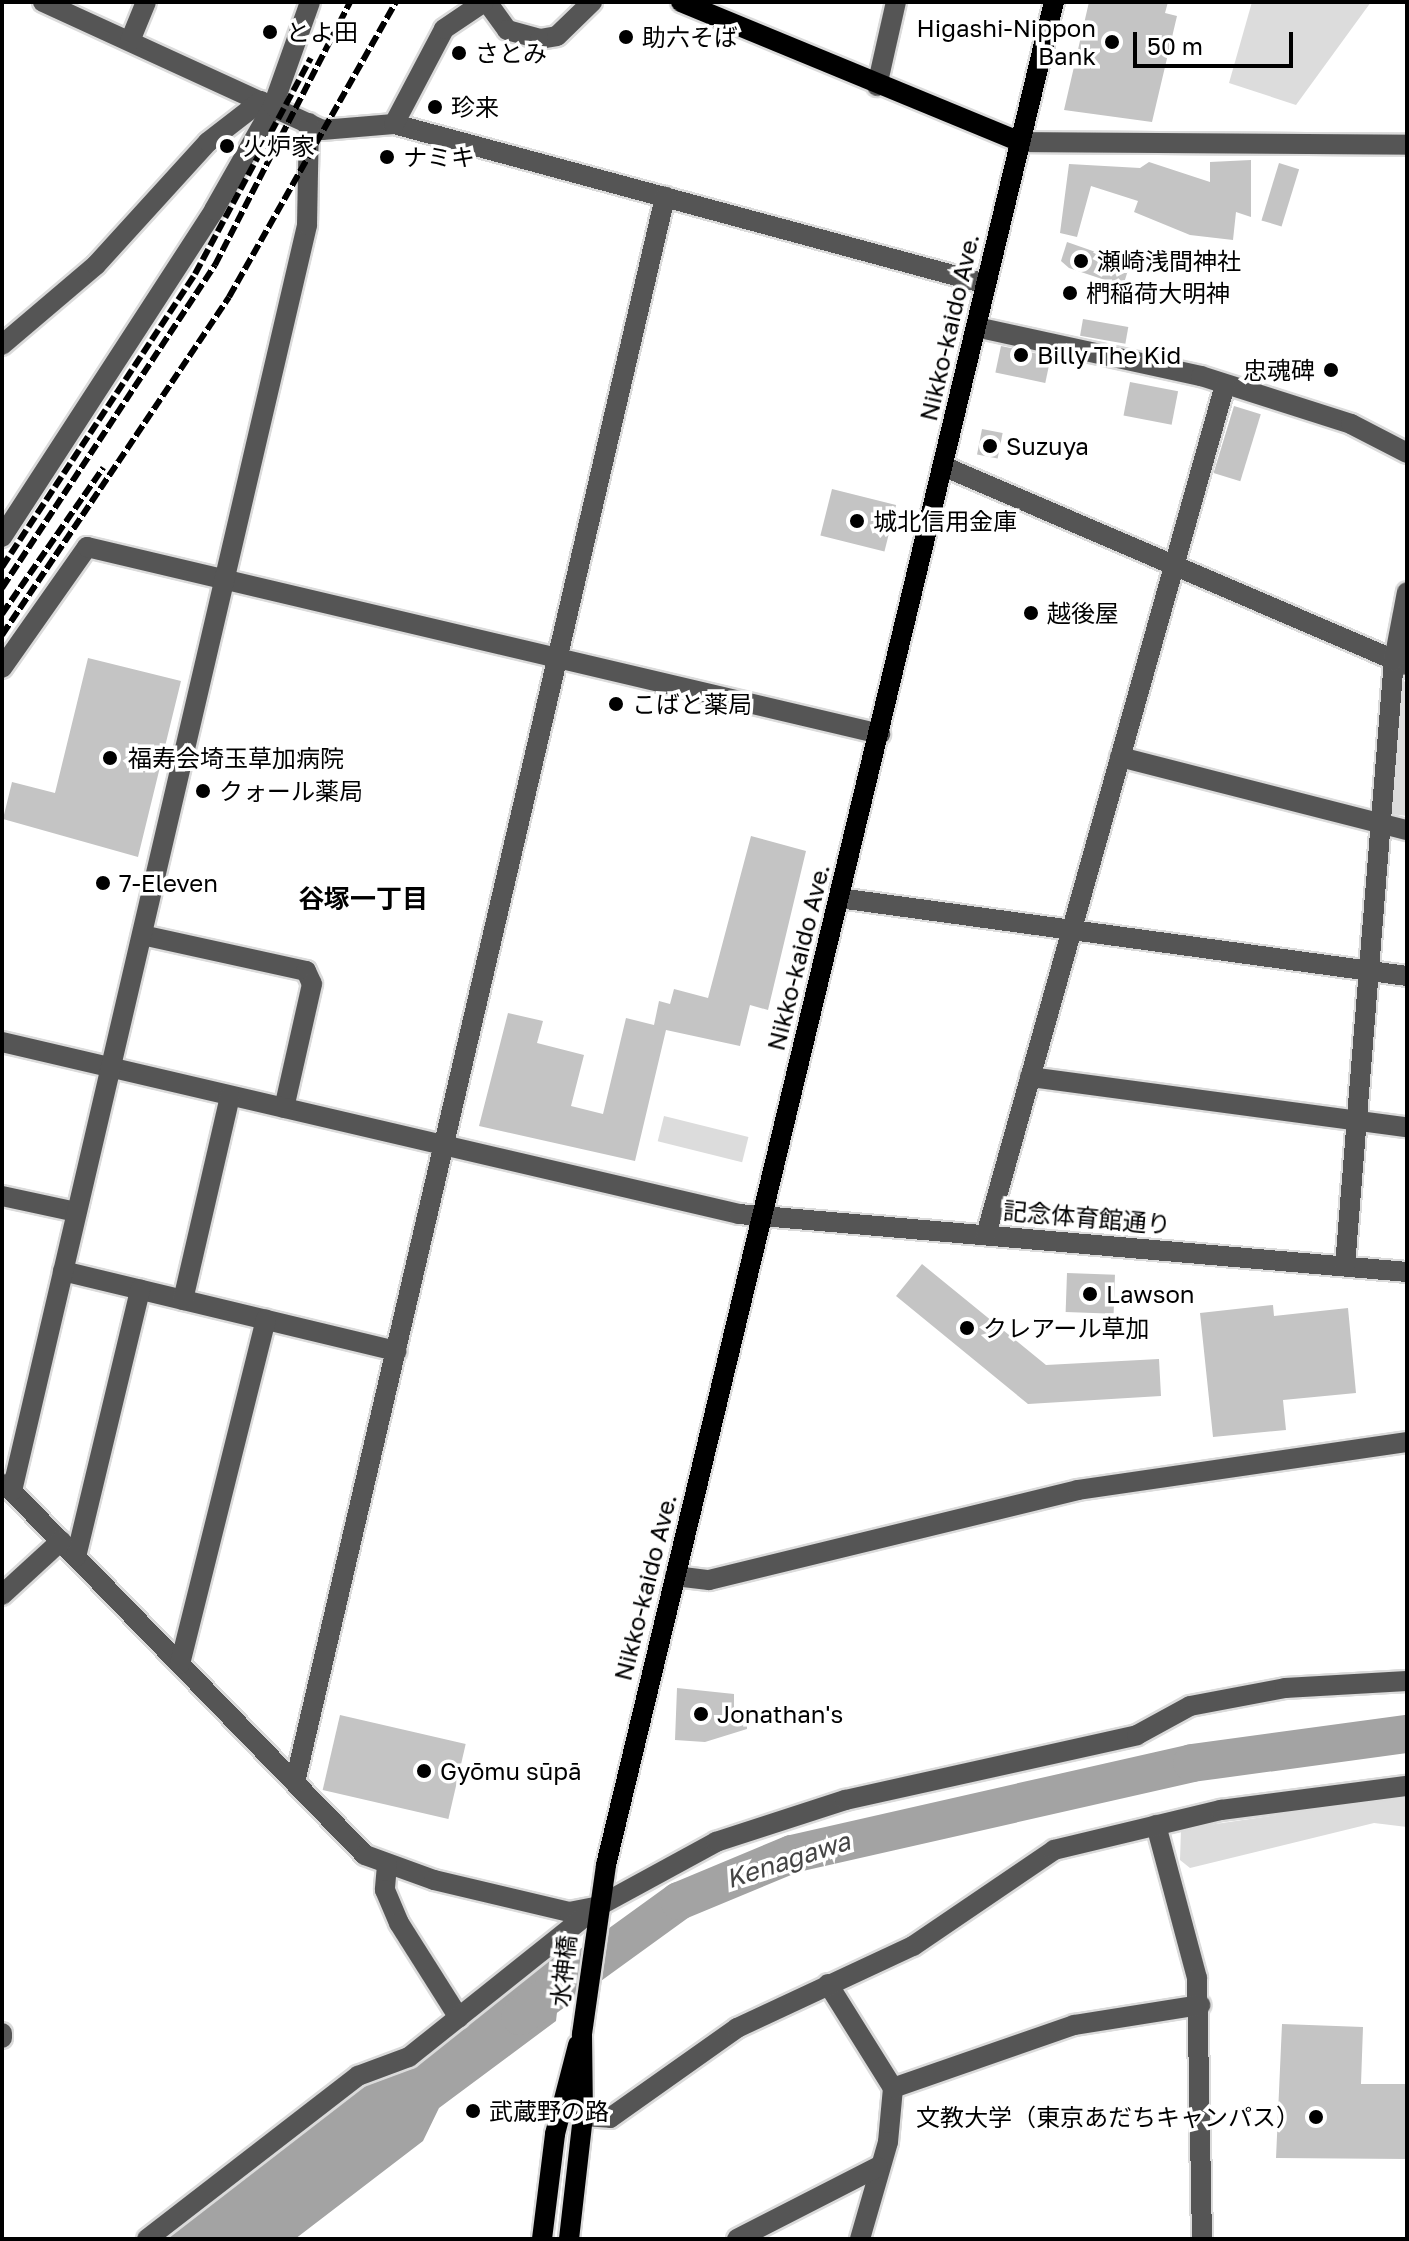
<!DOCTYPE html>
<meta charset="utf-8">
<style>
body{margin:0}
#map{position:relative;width:1409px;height:2241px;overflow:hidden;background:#fff;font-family:"Golos Text","Noto Sans JP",sans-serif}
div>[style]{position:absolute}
.green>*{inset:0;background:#dcdcdc;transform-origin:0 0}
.water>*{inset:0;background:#a3a3a3}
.river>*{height:38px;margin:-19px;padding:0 19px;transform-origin:19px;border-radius:19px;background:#a3a3a3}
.building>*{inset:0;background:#c4c4c4;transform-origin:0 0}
.roads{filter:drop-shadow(2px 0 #dbdbdb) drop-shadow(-2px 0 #dbdbdb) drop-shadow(0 2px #dbdbdb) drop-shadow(0 -2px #dbdbdb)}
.minor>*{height:20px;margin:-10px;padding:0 10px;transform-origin:10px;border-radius:10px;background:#555}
.major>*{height:20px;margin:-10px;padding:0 10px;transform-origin:10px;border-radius:10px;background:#000}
.rail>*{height:6px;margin-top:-3px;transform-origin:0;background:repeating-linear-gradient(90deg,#000 0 12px,transparent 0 16px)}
.dots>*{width:22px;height:22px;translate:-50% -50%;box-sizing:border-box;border:4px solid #fff;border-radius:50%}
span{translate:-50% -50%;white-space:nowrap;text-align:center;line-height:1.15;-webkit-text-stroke:7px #fff;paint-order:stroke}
.poi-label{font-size:24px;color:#000}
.right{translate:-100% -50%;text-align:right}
.left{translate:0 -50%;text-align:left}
.street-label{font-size:24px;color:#000}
.neighbourhood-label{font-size:26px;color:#000;font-weight:700}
.water-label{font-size:26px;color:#444;font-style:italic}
.frame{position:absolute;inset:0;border:4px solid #000;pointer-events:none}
.scale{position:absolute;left:1133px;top:32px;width:160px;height:36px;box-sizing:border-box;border:4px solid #000;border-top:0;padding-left:10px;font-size:24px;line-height:28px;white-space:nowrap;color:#000;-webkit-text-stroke:6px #fff;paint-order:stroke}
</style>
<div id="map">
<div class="green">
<i style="clip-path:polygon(1252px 2px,1371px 2px,1296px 105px,1229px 83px)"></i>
<i style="clip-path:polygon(1402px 680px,1407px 683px,1407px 816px,1390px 814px)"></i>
<i style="left:664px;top:1116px;width:87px;height:26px;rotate:14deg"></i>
<i style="clip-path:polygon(1407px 1796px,1407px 1827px,1374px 1823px,1190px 1868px,1180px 1860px,1181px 1829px)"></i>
</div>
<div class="water">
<i style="clip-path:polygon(565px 1943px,556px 2021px,439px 2108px,423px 2141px,295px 2239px,161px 2239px,371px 2079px)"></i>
</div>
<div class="river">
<i style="left:520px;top:2016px;width:196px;rotate:-35.9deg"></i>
<i style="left:679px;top:1901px;width:122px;rotate:-22.6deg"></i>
<i style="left:792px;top:1854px;width:410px;rotate:-12.8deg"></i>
<i style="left:1192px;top:1763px;width:217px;rotate:-7.7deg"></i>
</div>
<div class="building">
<i style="clip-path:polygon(1089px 2px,1168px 2px,1165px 13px,1177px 16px,1152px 122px,1064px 110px)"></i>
<i style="clip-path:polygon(1251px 160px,1251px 217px,1236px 212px,1233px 240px,1190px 235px,1134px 212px,1138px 201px,1091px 186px,1077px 237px,1060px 233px,1069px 164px,1140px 168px,1149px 162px,1210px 182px,1210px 162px)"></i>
<i style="left:1279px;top:163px;width:21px;height:60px;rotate:17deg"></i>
<i style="clip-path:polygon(1067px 242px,1130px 264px,1123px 286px,1069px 268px,1061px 261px)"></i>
<i style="left:1083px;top:319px;width:46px;height:17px;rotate:10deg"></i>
<i style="left:1001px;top:346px;width:51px;height:27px;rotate:12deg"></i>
<i style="left:1130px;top:382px;width:49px;height:34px;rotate:11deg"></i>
<i style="left:1234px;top:406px;width:28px;height:70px;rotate:17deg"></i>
<i style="left:982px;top:429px;width:21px;height:26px;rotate:11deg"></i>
<i style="left:832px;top:489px;width:66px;height:48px;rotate:14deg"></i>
<i style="clip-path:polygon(88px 658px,181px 681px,138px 857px,3px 819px,12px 782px,55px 793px)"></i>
<i style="clip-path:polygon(751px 836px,806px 851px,768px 1010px,750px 1005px,740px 1046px,666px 1030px,635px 1161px,479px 1126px,508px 1013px,543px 1021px,537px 1043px,584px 1055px,571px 1106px,603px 1114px,626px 1018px,654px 1025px,659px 1001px,670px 1004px,674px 989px,708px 998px)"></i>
<i style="clip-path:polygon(922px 1264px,1046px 1365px,1159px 1359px,1161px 1396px,1028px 1404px,896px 1296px)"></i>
<i style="left:1067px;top:1273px;width:48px;height:39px;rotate:2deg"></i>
<i style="clip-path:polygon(1273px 1305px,1274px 1316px,1348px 1308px,1356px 1393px,1283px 1400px,1286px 1430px,1213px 1437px,1200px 1313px)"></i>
<i style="clip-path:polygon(677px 1688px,734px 1694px,734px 1712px,747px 1712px,747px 1729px,705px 1742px,675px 1740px)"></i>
<i style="left:340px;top:1715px;width:129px;height:77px;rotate:13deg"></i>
<i style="clip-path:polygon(1282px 2024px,1363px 2027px,1361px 2084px,1407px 2084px,1407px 2159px,1276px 2158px)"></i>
</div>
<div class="roads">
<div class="minor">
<i style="left:43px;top:2px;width:307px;rotate:24.6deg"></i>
<i style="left:322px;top:130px;width:72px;rotate:-4.8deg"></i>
<i style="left:394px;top:124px;width:613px;rotate:15.12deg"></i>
<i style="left:487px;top:2px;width:34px;rotate:54deg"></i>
<i style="left:507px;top:30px;width:34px;rotate:15deg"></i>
<i style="left:540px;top:39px;width:17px;rotate:-10deg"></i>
<i style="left:557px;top:36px;width:49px;rotate:-44.2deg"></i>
<i style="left:130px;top:41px;width:42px;rotate:-67.7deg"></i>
<i style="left:877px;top:86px;width:86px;rotate:-77.3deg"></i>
<i style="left:394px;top:124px;width:107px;rotate:-62.2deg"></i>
<i style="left:444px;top:29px;width:48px;rotate:-34deg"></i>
<i style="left:1020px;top:142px;width:387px;rotate:0.4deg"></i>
<i style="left:976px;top:327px;width:230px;rotate:12.3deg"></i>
<i style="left:1201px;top:376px;width:157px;rotate:17.7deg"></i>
<i style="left:1351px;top:424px;width:63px;rotate:27.4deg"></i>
<i style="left:2px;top:345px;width:123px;rotate:-40.4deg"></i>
<i style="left:96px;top:265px;width:166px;rotate:-47.7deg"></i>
<i style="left:208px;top:142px;width:67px;rotate:-37.7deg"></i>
<i style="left:943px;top:466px;width:504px;rotate:23.26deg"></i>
<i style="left:2px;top:537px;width:390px;rotate:-57deg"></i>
<i style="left:214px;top:210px;width:120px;rotate:-60.4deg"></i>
<i style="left:273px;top:106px;width:110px;rotate:-70.4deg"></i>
<i style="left:2px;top:668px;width:148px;rotate:-54.9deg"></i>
<i style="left:87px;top:547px;width:815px;rotate:13.27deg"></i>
<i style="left:1120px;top:757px;width:296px;rotate:14.3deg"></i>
<i style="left:839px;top:898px;width:573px;rotate:7.82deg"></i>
<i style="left:142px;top:935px;width:168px;rotate:12.4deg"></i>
<i style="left:306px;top:971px;width:14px;rotate:65deg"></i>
<i style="left:312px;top:984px;width:127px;rotate:102.7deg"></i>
<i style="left:2px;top:1042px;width:757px;rotate:13.14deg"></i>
<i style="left:739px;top:1214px;width:671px;rotate:4.96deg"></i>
<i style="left:1030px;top:1077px;width:380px;rotate:7.6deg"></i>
<i style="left:2px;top:1196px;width:76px;rotate:12.2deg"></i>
<i style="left:986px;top:1235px;width:883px;rotate:-74.3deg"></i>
<i style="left:1345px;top:1266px;width:608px;rotate:-85.38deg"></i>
<i style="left:1394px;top:660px;width:69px;rotate:-79.2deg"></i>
<i style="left:63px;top:1271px;width:343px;rotate:13.5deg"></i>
<i style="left:183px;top:1300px;width:209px;rotate:-77deg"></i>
<i style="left:5px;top:1484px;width:517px;rotate:45.86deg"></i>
<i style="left:365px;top:1855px;width:73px;rotate:19.9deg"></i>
<i style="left:434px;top:1880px;width:139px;rotate:13.3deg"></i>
<i style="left:569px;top:1912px;width:26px;rotate:-11deg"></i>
<i style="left:12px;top:1491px;width:1300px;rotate:-76.88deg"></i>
<i style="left:307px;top:225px;width:102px;rotate:-88.9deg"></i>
<i style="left:76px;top:1557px;width:275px;rotate:-76.5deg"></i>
<i style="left:675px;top:1576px;width:34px;rotate:7deg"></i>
<i style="left:709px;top:1580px;width:380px;rotate:-13.7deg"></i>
<i style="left:1078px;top:1490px;width:332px;rotate:-8.3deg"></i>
<i style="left:2px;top:1595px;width:80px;rotate:-42.5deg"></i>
<i style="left:180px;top:1664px;width:355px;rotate:-76deg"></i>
<i style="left:295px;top:1782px;width:1628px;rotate:-76.86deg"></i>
<i style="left:1156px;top:1825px;width:158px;rotate:75deg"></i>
<i style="left:1197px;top:1978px;width:261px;rotate:88.9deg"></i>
<i style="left:387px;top:1865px;width:25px;rotate:95deg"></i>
<i style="left:385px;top:1890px;width:36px;rotate:67deg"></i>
<i style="left:399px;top:1923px;width:112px;rotate:57.7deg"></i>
<i style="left:828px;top:1984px;width:123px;rotate:58deg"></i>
<i style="left:893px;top:2088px;width:54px;rotate:95.3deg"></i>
<i style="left:888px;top:2142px;width:101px;rotate:106.1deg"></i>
<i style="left:2px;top:2033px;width:5px;rotate:90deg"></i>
<i style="left:893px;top:2088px;width:192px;rotate:-19.2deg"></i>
<i style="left:1074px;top:2025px;width:128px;rotate:-9deg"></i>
<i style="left:583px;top:2116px;width:27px;rotate:4deg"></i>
<i style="left:610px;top:2118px;width:156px;rotate:-35.3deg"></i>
<i style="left:737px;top:2028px;width:194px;rotate:-25deg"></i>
<i style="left:913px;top:1946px;width:171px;rotate:-34.2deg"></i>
<i style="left:1054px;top:1850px;width:172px;rotate:-13.5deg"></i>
<i style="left:1221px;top:1810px;width:188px;rotate:-7.4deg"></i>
<i style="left:147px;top:2239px;width:267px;rotate:-37.7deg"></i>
<i style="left:358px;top:2076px;width:54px;rotate:-20.4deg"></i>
<i style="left:409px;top:2057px;width:241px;rotate:-38.6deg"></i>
<i style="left:597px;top:1907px;width:136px;rotate:-28.6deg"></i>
<i style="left:716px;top:1842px;width:136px;rotate:-18deg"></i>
<i style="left:845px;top:1800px;width:299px;rotate:-12.5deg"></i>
<i style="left:1137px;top:1735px;width:60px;rotate:-28.7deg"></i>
<i style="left:1190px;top:1706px;width:97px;rotate:-10.7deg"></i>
<i style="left:1285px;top:1688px;width:122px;rotate:-3.3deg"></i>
<i style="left:737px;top:2239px;width:158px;rotate:-27.1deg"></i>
</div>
<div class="major">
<i style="left:681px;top:2px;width:367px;rotate:22.4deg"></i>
<i style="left:542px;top:2239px;width:106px;rotate:-82.9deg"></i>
<i style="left:555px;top:2134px;width:92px;rotate:-75.5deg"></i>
<i style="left:569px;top:2239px;width:124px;rotate:-83.5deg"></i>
<i style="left:583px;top:2116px;width:82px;rotate:-90.7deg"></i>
<i style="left:582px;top:2034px;width:171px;rotate:-81.9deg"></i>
<i style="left:606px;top:1865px;width:1916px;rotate:-76.48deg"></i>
</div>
</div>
<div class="rail">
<i style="left:2px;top:567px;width:351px;rotate:-56.6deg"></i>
<i style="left:195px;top:274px;width:245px;rotate:-61.8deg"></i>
<i style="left:2px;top:588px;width:387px;rotate:-56.6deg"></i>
<i style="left:215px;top:265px;width:296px;rotate:-62.8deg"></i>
<i style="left:2px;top:614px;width:178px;rotate:-55.3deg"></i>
<i style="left:2px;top:635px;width:407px;rotate:-56.1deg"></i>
<i style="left:229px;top:297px;width:339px;rotate:-60.5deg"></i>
</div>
<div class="dots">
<i style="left:270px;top:32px;background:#000"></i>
<i style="left:626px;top:37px;background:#000"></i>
<i style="left:1112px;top:42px;background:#000"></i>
<i style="left:459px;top:53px;background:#000"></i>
<i style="left:435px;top:107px;background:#000"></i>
<i style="left:227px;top:146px;background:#000"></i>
<i style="left:387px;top:157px;background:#000"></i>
<i style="left:1081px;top:261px;background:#000"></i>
<i style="left:1070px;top:293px;background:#000"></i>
<i style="left:1021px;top:355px;background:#000"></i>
<i style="left:1331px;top:370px;background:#000"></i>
<i style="left:990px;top:446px;background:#000"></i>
<i style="left:857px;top:521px;background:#000"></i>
<i style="left:1031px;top:613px;background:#000"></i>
<i style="left:616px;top:704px;background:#000"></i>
<i style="left:110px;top:758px;background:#000"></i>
<i style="left:203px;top:791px;background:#000"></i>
<i style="left:103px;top:883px;background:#000"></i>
<i style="left:1090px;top:1294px;background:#000"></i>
<i style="left:967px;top:1328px;background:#000"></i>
<i style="left:701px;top:1714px;background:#000"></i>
<i style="left:424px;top:1771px;background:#000"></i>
<i style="left:473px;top:2111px;background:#000"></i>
<i style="left:1316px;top:2117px;background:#000"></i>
</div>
<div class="poi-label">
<span class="right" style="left:1096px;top:42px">Higashi-Nippon<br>Bank</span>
<span class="left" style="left:286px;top:32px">とよ田</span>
<span class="left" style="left:642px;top:37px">助六そば</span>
<span class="left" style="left:475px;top:53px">さとみ</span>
<span class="left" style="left:451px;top:107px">珍来</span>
<span class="left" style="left:243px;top:146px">火炉家</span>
<span class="left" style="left:403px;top:157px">ナミキ</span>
<span class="left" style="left:1097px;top:261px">瀬崎浅間神社</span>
<span class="left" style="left:1086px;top:293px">椚稲荷大明神</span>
<span class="left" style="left:1037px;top:355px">Billy The Kid</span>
<span class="right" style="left:1315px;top:370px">忠魂碑</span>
<span class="left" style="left:1006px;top:446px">Suzuya</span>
<span class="left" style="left:873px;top:521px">城北信用金庫</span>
<span class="left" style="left:1047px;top:613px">越後屋</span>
<span class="left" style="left:632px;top:704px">こばと薬局</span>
<span class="left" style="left:128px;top:758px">福寿会埼玉草加病院</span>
<span class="left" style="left:219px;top:791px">クォール薬局</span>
<span class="left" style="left:119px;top:883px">7-Eleven</span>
<span class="left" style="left:1106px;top:1294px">Lawson</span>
<span class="left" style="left:983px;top:1328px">クレアール草加</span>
<span class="left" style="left:717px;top:1714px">Jonathan's</span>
<span class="left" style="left:440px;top:1771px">Gyōmu sūpā</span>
<span class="left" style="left:489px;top:2111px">武蔵野の路</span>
<span class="right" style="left:1300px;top:2117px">文教大学（東京あだちキャンパス）</span>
</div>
<div class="street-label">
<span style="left:949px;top:327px;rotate:-77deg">Nikko-kaido Ave.</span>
<span style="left:798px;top:957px;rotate:-76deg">Nikko-kaido Ave.</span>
<span style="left:1087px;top:1217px;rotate:5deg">記念体育館通り</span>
<span style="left:645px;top:1587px;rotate:-76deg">Nikko-kaido Ave.</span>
<span style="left:563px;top:1971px;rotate:-84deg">水神橋</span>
</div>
<div class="neighbourhood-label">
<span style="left:363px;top:899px">谷塚一丁目</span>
</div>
<div class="water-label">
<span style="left:788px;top:1860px;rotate:-18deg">Kenagawa</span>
</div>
<div class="frame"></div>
<div class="scale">50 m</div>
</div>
